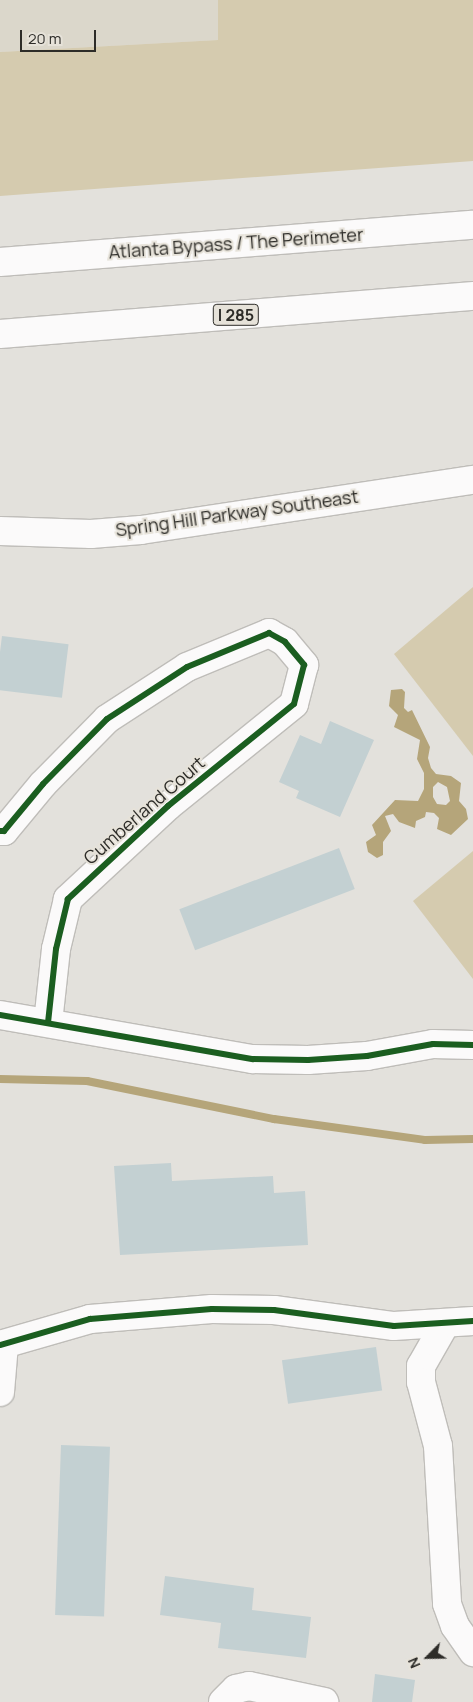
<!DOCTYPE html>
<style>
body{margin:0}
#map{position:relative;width:473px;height:1702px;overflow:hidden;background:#e3e1dc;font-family:Manrope,sans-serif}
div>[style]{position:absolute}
.built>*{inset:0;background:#dbd7cb}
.green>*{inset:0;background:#d5cbaf}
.water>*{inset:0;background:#b5a57a}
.stream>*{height:8px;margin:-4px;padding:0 4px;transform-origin:4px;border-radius:4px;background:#b5a57a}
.building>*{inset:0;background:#c3d0d2;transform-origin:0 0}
.roads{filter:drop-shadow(1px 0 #bfbdb9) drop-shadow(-1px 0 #bfbdb9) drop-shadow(0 1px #bfbdb9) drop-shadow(0 -1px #bfbdb9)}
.minor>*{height:28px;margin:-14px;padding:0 14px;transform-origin:14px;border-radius:14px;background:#fbfafa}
.tertiary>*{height:28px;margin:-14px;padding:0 14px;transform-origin:14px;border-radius:14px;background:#fbfafa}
.motorway>*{height:28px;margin:-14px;padding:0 14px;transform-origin:14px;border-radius:14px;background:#fbfafa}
.cycleway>*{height:6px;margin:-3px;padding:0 3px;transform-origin:3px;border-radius:3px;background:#1b5e20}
span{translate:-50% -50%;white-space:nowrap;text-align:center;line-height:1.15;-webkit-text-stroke:4px #e6e2d9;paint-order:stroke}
.shield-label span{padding:1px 4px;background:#e6e2d9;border:1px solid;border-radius:4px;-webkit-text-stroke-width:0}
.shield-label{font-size:16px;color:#2d2c28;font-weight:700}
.street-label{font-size:18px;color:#2d2c28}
.north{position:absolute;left:403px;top:1632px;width:50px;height:50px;-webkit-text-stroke:4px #e6e2d9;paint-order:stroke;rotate:247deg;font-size:14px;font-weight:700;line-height:20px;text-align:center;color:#2d2c28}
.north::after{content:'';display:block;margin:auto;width:18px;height:22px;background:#2d2c28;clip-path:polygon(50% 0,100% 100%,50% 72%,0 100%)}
.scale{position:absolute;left:20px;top:30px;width:76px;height:22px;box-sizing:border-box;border:2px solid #2d2c28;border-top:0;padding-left:6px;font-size:15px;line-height:18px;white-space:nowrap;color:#2d2c28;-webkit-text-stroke:4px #e6e2d9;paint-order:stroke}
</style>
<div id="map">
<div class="built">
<i style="clip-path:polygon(0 0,218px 0,218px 40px,0 52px)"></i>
</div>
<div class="green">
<i style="clip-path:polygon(218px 0,473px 0,473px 161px,0 196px,0 52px,218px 40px)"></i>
<i style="clip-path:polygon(473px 587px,473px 756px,394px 654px)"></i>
<i style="clip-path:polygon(473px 851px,473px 979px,413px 901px)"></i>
</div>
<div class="water">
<i style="clip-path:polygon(evenodd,402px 689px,405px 692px,404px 708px,408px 712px,412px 710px,430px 747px,428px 758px,431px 768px,436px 774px,451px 776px,461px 783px,459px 801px,466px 809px,468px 819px,451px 835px,437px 829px,439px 818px,434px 813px,426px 812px,425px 817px,416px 821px,415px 828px,399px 822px,393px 814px,385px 816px,391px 831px,383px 842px,383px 855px,377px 858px,368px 852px,366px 842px,376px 835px,372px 825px,395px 800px,418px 801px,424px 789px,424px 773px,417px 759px,420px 740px,394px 727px,398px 715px,389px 706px,391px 690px,402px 689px,438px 782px,447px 787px,450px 801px,446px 805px,437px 804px,433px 797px,433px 787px,438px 782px)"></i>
</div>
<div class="stream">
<i style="left:0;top:1079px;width:87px;rotate:1.3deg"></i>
<i style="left:87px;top:1081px;width:191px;rotate:11.5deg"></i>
<i style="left:274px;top:1119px;width:152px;rotate:7.9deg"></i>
<i style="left:425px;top:1140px;width:48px;rotate:-1.2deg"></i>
</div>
<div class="building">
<i style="left:2px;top:636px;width:67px;height:54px;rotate:7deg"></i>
<i style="clip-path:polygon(330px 721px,374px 740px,340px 817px,296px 798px,299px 791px,279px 782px,300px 735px,321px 744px)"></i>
<i style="left:339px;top:848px;width:44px;height:171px;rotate:69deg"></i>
<i style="clip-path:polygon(171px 1163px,172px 1181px,273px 1176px,274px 1193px,305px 1191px,308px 1245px,120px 1255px,114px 1166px)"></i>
<i style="left:376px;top:1347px;width:44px;height:95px;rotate:82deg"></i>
<i style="left:61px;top:1445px;width:49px;height:170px;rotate:2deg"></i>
<i style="clip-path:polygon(165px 1576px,254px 1588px,252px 1610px,311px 1617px,306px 1658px,218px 1648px,221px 1623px,160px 1615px)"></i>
<i style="clip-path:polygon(375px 1674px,415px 1680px,412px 1702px,372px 1702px)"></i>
</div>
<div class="roads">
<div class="minor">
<i style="left:0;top:831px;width:4px"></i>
<i style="left:4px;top:831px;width:61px;rotate:-50.3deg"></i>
<i style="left:43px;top:784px;width:91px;rotate:-45.4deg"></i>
<i style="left:107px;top:719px;width:95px;rotate:-33deg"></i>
<i style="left:187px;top:667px;width:89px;rotate:-22.5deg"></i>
<i style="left:269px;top:633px;width:18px;rotate:29deg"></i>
<i style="left:285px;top:642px;width:30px;rotate:50deg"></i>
<i style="left:304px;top:665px;width:40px;rotate:104.4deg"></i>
<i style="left:294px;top:704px;width:162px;rotate:141deg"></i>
<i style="left:168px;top:806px;width:137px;rotate:137.1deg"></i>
<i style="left:68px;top:899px;width:51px;rotate:103.5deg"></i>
<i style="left:56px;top:949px;width:74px;rotate:96.2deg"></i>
<i style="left:0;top:1015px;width:257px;rotate:9.9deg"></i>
<i style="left:253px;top:1059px;width:55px;rotate:1deg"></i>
<i style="left:308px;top:1060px;width:59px;rotate:-3.9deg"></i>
<i style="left:367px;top:1056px;width:67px;rotate:-10.3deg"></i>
<i style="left:433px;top:1044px;width:40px;rotate:1.4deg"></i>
<i style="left:445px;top:1324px;width:48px;rotate:119.7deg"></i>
<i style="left:421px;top:1366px;width:16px;rotate:90deg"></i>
<i style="left:421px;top:1382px;width:66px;rotate:75.1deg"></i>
<i style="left:438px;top:1446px;width:158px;rotate:86.7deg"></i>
<i style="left:447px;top:1604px;width:23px;rotate:70deg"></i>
<i style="left:455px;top:1626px;width:32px;rotate:55deg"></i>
<i style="left:0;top:1345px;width:94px;rotate:-16.1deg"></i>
<i style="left:90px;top:1319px;width:122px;rotate:-4.7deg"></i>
<i style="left:212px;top:1309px;width:62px;rotate:0.9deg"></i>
<i style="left:274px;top:1310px;width:121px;rotate:7.6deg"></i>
<i style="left:394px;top:1326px;width:79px;rotate:-3.6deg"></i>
<i style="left:0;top:1392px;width:48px;rotate:-85.2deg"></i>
<i style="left:223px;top:1702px;width:18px;rotate:-45deg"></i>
<i style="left:236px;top:1689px;width:13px;rotate:-13deg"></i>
<i style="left:249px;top:1686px;width:77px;rotate:12deg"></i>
</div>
<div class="tertiary">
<i style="left:0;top:531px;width:91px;rotate:1.9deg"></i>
<i style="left:91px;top:534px;width:50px;rotate:-4.6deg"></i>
<i style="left:141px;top:530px;width:336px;rotate:-8.6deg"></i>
</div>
<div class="motorway">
<i style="left:0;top:262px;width:474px;rotate:-4.5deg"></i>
<i style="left:0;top:334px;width:475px;rotate:-4.6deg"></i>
</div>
</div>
<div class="cycleway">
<i style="left:0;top:831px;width:4px"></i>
<i style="left:4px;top:831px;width:61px;rotate:-50.3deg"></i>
<i style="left:43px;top:784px;width:91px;rotate:-45.4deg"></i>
<i style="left:107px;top:719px;width:95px;rotate:-33deg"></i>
<i style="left:187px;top:667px;width:89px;rotate:-22.5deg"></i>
<i style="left:269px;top:633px;width:18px;rotate:29deg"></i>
<i style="left:285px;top:642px;width:30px;rotate:50deg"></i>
<i style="left:304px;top:665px;width:40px;rotate:104.4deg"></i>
<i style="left:294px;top:704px;width:162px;rotate:141deg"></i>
<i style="left:168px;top:806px;width:137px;rotate:137.1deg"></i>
<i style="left:68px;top:899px;width:51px;rotate:103.5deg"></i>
<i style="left:56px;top:949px;width:74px;rotate:96.2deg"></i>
<i style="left:0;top:1015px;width:257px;rotate:9.9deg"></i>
<i style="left:253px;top:1059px;width:55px;rotate:1deg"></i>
<i style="left:308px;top:1060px;width:59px;rotate:-3.9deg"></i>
<i style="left:367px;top:1056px;width:67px;rotate:-10.3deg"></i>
<i style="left:433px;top:1044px;width:40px;rotate:1.4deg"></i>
<i style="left:0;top:1345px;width:94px;rotate:-16.1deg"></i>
<i style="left:90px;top:1319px;width:122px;rotate:-4.7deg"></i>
<i style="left:212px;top:1309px;width:62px;rotate:0.9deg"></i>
<i style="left:274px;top:1310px;width:121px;rotate:7.6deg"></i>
<i style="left:394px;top:1326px;width:79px;rotate:-3.6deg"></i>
</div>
<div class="shield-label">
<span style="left:236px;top:315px">I 285</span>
</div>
<div class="street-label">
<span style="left:236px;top:243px;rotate:-4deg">Atlanta Bypass / The Perimeter</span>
<span style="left:237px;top:513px;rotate:-8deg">Spring Hill Parkway Southeast</span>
<span style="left:144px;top:810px;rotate:-41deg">Cumberland Court</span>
</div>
<div class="north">N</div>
<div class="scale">20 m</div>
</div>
